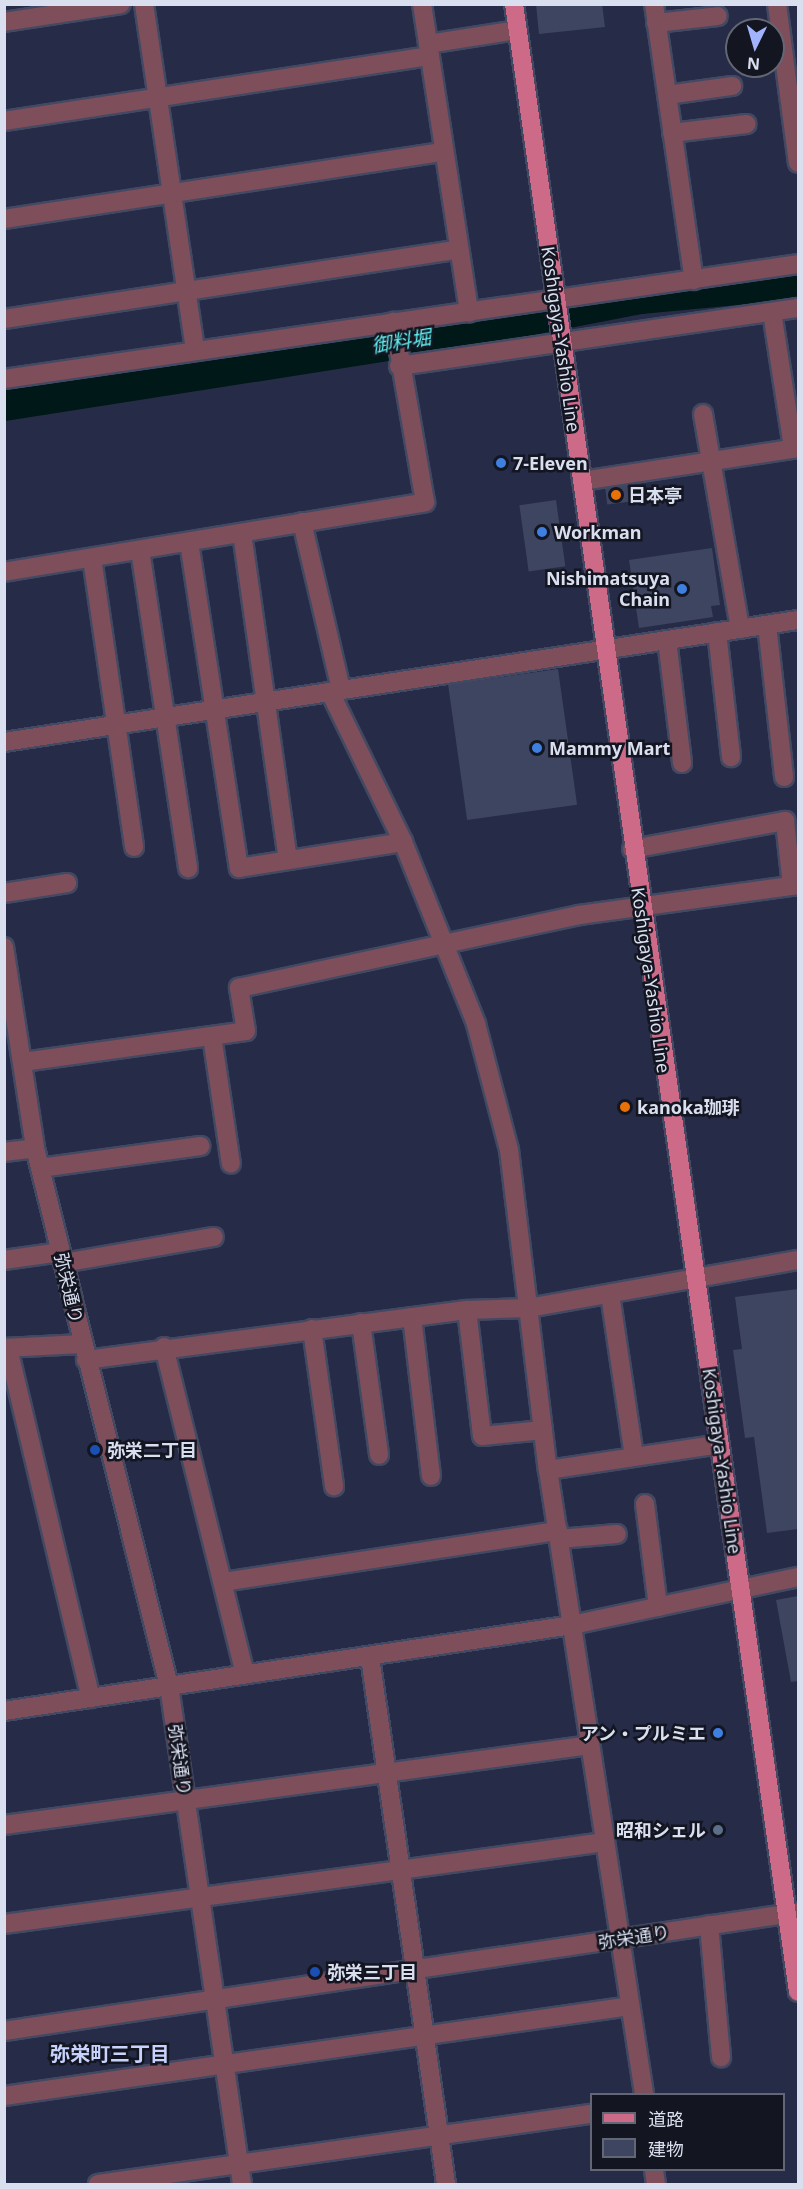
<!DOCTYPE html>
<meta charset="utf-8">
<style>
body{margin:0}
#map{position:relative;width:803px;height:2189px;overflow:hidden;background:#262c47;font-family:"Noto Sans","Noto Sans JP",sans-serif}
div>[style]{position:absolute}
.river>*{height:33px;margin:-16.5px;padding:0 16.5px;transform-origin:16.5px;border-radius:16.5px;background:#001818}
.building>*{inset:0;background:#3e4561;transform-origin:0 0}
.roads{filter:drop-shadow(2px 0 #434962) drop-shadow(-2px 0 #434962) drop-shadow(0 2px #434962) drop-shadow(0 -2px #434962)}
.minor>*{height:18px;margin:-9px;padding:0 9px;transform-origin:9px;border-radius:9px;background:#7f4e5b}
.major>*{height:18px;margin:-9px;padding:0 9px;transform-origin:9px;border-radius:9px;background:#cd6a88}
.dots>*{width:16px;height:16px;translate:-50% -50%;box-sizing:border-box;border:3px solid #131621;border-radius:50%}
span{translate:-50% -50%;white-space:nowrap;text-align:center;line-height:1.15;-webkit-text-stroke:5px #131621;paint-order:stroke}
.street-label{font-size:18px;color:#dadff0}
.poi-label{font-size:18px;color:#dadff0;font-weight:700}
.left{translate:0 -50%;text-align:left}
.right{translate:-100% -50%;text-align:right}
.water-label{font-size:20px;color:#5feeef;font-style:italic}
.neighbourhood-label{font-size:20px;color:#c7d2fd;font-weight:700}
.frame{position:absolute;inset:0;border:6px solid #dadff0;pointer-events:none}
.legend{position:absolute;left:590px;top:2093px;width:195px;height:78px;box-sizing:border-box;background:#131621;border:2px solid #636674;margin:0;padding:8px 10px;list-style:none;font-size:18px;color:#dadff0}
.legend li{display:flex;align-items:center;gap:12px;height:30px}
.legend b{width:30px;border:2px solid #636674}
.north{position:absolute;left:725px;top:18px;width:60px;height:60px;box-sizing:border-box;background:#131621;border:2px solid #636674;border-radius:50%;rotate:185deg;font-size:16px;font-weight:700;line-height:24px;text-align:center;color:#dadff0}
.north::after{content:'';display:block;margin:auto;width:21px;height:27px;background:#a1b3fd;clip-path:polygon(50% 0,100% 100%,50% 72%,0 100%)}
</style>
<div id="map">
<div class="river">
<i style="left:4px;top:404px;width:457px;rotate:-8.9deg"></i>
<i style="left:455px;top:333px;width:188px;rotate:-11deg"></i>
<i style="left:640px;top:297px;width:159px;rotate:-5.4deg"></i>
</div>
<div class="building">
<i style="clip-path:polygon(536px 4px,602px 4px,605px 27px,539px 34px)"></i>
<i style="left:627px;top:485px;width:17px;height:22px;rotate:83deg"></i>
<i style="left:556px;top:500px;width:67px;height:37px;rotate:82deg"></i>
<i style="clip-path:polygon(712px 548px,720px 605px,711px 606px,713px 617px,639px 628px,629px 560px)"></i>
<i style="left:558px;top:669px;width:137px;height:111px;rotate:82deg"></i>
<i style="clip-path:polygon(798px 1289px,798px 1529px,767px 1533px,754px 1437px,745px 1438px,733px 1350px,742px 1349px,735px 1297px)"></i>
<i style="clip-path:polygon(798px 1596px,798px 1681px,791px 1682px,776px 1600px)"></i>
</div>
<div class="roads">
<div class="minor">
<i style="left:144px;top:4px;width:350px;rotate:81.6deg"></i>
<i style="left:422px;top:4px;width:312px;rotate:81.3deg"></i>
<i style="left:654px;top:4px;width:279px;rotate:81.8deg"></i>
<i style="left:777px;top:4px;width:160px;rotate:82.5deg"></i>
<i style="left:4px;top:22px;width:118px;rotate:-8.7deg"></i>
<i style="left:656px;top:23px;width:62px;rotate:-6.4deg"></i>
<i style="left:428px;top:44px;width:90px;rotate:-8.9deg"></i>
<i style="left:667px;top:95px;width:66px;rotate:-7.9deg"></i>
<i style="left:4px;top:121px;width:431px;rotate:-8.7deg"></i>
<i style="left:672px;top:133px;width:75px;rotate:-6.9deg"></i>
<i style="left:4px;top:219px;width:445px;rotate:-8.7deg"></i>
<i style="left:772px;top:312px;width:138px;rotate:81.2deg"></i>
<i style="left:4px;top:319px;width:460px;rotate:-8.7deg"></i>
<i style="left:399px;top:366px;width:403px;rotate:-8.3deg"></i>
<i style="left:4px;top:379px;width:802px;rotate:-8.24deg"></i>
<i style="left:703px;top:414px;width:218px;rotate:80.2deg"></i>
<i style="left:582px;top:481px;width:219px;rotate:-8.7deg"></i>
<i style="left:302px;top:522px;width:172px;rotate:76.9deg"></i>
<i style="left:242px;top:533px;width:330px;rotate:82deg"></i>
<i style="left:189px;top:542px;width:330px;rotate:81.3deg"></i>
<i style="left:239px;top:868px;width:166px;rotate:-9deg"></i>
<i style="left:140px;top:550px;width:322px;rotate:81.4deg"></i>
<i style="left:92px;top:558px;width:292px;rotate:81.7deg"></i>
<i style="left:4px;top:572px;width:427px;rotate:-9.4deg"></i>
<i style="left:425px;top:502px;width:183px;rotate:-99.8deg"></i>
<i style="left:767px;top:625px;width:153px;rotate:83.6deg"></i>
<i style="left:717px;top:632px;width:126px;rotate:83.6deg"></i>
<i style="left:667px;top:640px;width:124px;rotate:83deg"></i>
<i style="left:330px;top:692px;width:167px;rotate:64deg"></i>
<i style="left:403px;top:842px;width:196px;rotate:68.1deg"></i>
<i style="left:476px;top:1024px;width:130px;rotate:75.3deg"></i>
<i style="left:509px;top:1150px;width:322px;rotate:83.1deg"></i>
<i style="left:548px;top:1470px;width:631px;rotate:81.25deg"></i>
<i style="left:4px;top:742px;width:803px;rotate:-8.74deg"></i>
<i style="left:632px;top:849px;width:156px;rotate:-10.4deg"></i>
<i style="left:785px;top:821px;width:65px;rotate:83.9deg"></i>
<i style="left:4px;top:893px;width:64px;rotate:-9deg"></i>
<i style="left:4px;top:947px;width:203px;rotate:81.2deg"></i>
<i style="left:35px;top:1148px;width:554px;rotate:76.01deg"></i>
<i style="left:169px;top:1686px;width:503px;rotate:81.66deg"></i>
<i style="left:212px;top:1036px;width:129px;rotate:81.6deg"></i>
<i style="left:23px;top:1062px;width:225px;rotate:-7.9deg"></i>
<i style="left:246px;top:1031px;width:44px;rotate:-99.2deg"></i>
<i style="left:239px;top:988px;width:348px;rotate:-12.1deg"></i>
<i style="left:579px;top:915px;width:221px;rotate:-7.8deg"></i>
<i style="left:4px;top:1152px;width:31px;rotate:-7deg"></i>
<i style="left:40px;top:1168px;width:162px;rotate:-7.8deg"></i>
<i style="left:4px;top:1260px;width:57px;rotate:-8.1deg"></i>
<i style="left:63px;top:1263px;width:153px;rotate:-9.8deg"></i>
<i style="left:610px;top:1294px;width:164px;rotate:81.6deg"></i>
<i style="left:412px;top:1317px;width:160px;rotate:83.2deg"></i>
<i style="left:361px;top:1323px;width:133px;rotate:82.2deg"></i>
<i style="left:312px;top:1329px;width:159px;rotate:82deg"></i>
<i style="left:164px;top:1347px;width:337px;rotate:76.1deg"></i>
<i style="left:4px;top:1348px;width:78px;rotate:-2.9deg"></i>
<i style="left:8px;top:1348px;width:360px;rotate:76.7deg"></i>
<i style="left:86px;top:1360px;width:384px;rotate:-7.5deg"></i>
<i style="left:543px;top:1430px;width:61px;rotate:174.4deg"></i>
<i style="left:482px;top:1436px;width:127px;rotate:-96.8deg"></i>
<i style="left:467px;top:1310px;width:61px;rotate:-1.9deg"></i>
<i style="left:528px;top:1308px;width:274px;rotate:-10.1deg"></i>
<i style="left:548px;top:1470px;width:173px;rotate:-8.6deg"></i>
<i style="left:645px;top:1504px;width:104px;rotate:82.8deg"></i>
<i style="left:559px;top:1539px;width:58px;rotate:-4.9deg"></i>
<i style="left:223px;top:1582px;width:339px;rotate:-8.7deg"></i>
<i style="left:370px;top:1657px;width:532px;rotate:81.79deg"></i>
<i style="left:4px;top:1711px;width:574px;rotate:-8.61deg"></i>
<i style="left:572px;top:1625px;width:231px;rotate:-12deg"></i>
<i style="left:4px;top:1825px;width:591px;rotate:-7.77deg"></i>
<i style="left:4px;top:1924px;width:606px;rotate:-7.78deg"></i>
<i style="left:709px;top:1925px;width:133px;rotate:84.8deg"></i>
<i style="left:4px;top:2031px;width:803px;rotate:-8.52deg"></i>
<i style="left:4px;top:2096px;width:632px;rotate:-8.18deg"></i>
<i style="left:654px;top:2170px;width:14px;rotate:82deg"></i>
<i style="left:98px;top:2184px;width:499px;rotate:-8.1deg"></i>
</div>
<div class="major">
<i style="left:514px;top:4px;width:2008px;rotate:81.87deg"></i>
</div>
</div>
<div class="dots">
<i style="left:501px;top:463px;background:#3f7fe0"></i>
<i style="left:616px;top:495px;background:#e8710a"></i>
<i style="left:542px;top:532px;background:#3f7fe0"></i>
<i style="left:682px;top:589px;background:#3f7fe0"></i>
<i style="left:537px;top:748px;background:#3f7fe0"></i>
<i style="left:625px;top:1107px;background:#e8710a"></i>
<i style="left:95px;top:1450px;background:#1a4fb4"></i>
<i style="left:718px;top:1733px;background:#3f7fe0"></i>
<i style="left:718px;top:1830px;background:#5c6f8a"></i>
<i style="left:315px;top:1972px;background:#1a4fb4"></i>
</div>
<div class="street-label">
<span style="left:561px;top:339px;rotate:82deg">Koshigaya-Yashio Line</span>
<span style="left:651px;top:980px;rotate:82deg">Koshigaya-Yashio Line</span>
<span style="left:69px;top:1288px;rotate:77deg">弥栄通り</span>
<span style="left:722px;top:1461px;rotate:82deg">Koshigaya-Yashio Line</span>
<span style="left:180px;top:1760px;rotate:82deg">弥栄通り</span>
<span style="left:634px;top:1937px;rotate:-9deg">弥栄通り</span>
</div>
<div class="poi-label">
<span class="left" style="left:513px;top:463px">7-Eleven</span>
<span class="left" style="left:628px;top:495px">日本亭</span>
<span class="left" style="left:554px;top:532px">Workman</span>
<span class="right" style="left:670px;top:589px">Nishimatsuya<br>Chain</span>
<span class="left" style="left:549px;top:748px">Mammy Mart</span>
<span class="left" style="left:637px;top:1107px">kanoka珈琲</span>
<span class="left" style="left:107px;top:1450px">弥栄二丁目</span>
<span class="right" style="left:706px;top:1733px">アン・プルミエ</span>
<span class="right" style="left:706px;top:1830px">昭和シェル</span>
<span class="left" style="left:327px;top:1972px">弥栄三丁目</span>
</div>
<div class="water-label">
<span style="left:401px;top:341px;rotate:-9deg">御料堀</span>
</div>
<div class="neighbourhood-label">
<span style="left:110px;top:2053px">弥栄町三丁目</span>
</div>
<div class="frame"></div>
<ul class="legend">
<li><b style="height:8px;background:#cd6a88"></b>道路</li>
<li><b style="height:16px;background:#3e4561"></b>建物</li>
</ul>
<div class="north">N</div>
</div>
